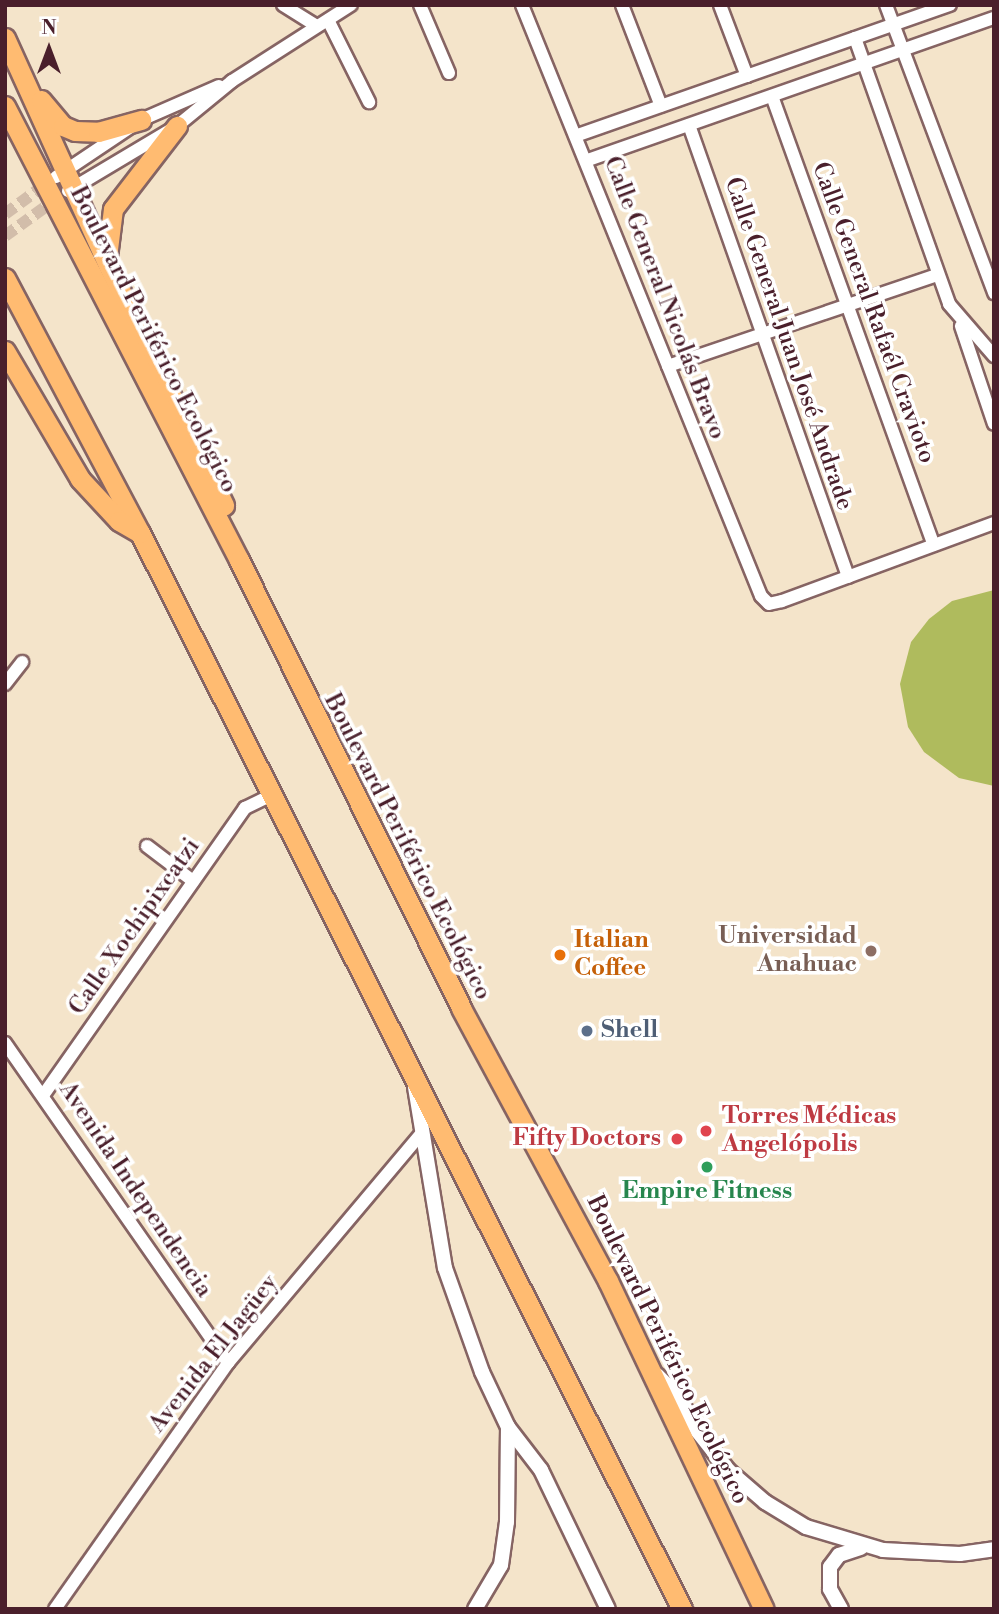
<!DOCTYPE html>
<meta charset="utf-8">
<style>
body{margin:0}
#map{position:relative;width:999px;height:1614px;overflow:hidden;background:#f4e4ca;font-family:"Libre Bodoni",serif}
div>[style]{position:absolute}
.green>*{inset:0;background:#afbb5d}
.minor-tunnel>*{height:12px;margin-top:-6px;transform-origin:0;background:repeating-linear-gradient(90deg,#d2bdaa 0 12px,transparent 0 18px)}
.roads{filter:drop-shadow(2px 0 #866463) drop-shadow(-2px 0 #866463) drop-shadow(0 2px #866463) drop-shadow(0 -2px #866463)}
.minor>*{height:12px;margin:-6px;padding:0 6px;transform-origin:6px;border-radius:6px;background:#fff}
.tertiary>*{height:14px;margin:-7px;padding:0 7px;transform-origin:7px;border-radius:7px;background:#fff}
.trunk>*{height:19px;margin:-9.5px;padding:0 9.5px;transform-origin:9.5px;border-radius:9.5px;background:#ffbb71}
.dots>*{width:19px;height:19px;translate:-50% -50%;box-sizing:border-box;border:4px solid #fff;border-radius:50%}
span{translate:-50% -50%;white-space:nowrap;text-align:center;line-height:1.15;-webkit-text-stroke:7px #fff;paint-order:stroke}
.street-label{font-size:24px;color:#4a1f2b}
.education-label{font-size:24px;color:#785e54;font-weight:700}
.right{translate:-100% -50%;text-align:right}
.food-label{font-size:24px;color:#c56008;font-weight:700}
.left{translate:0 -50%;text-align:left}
.service-label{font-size:24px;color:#4e5e75;font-weight:700}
.health-label{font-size:24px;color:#be3a42;font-weight:700}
.leisure-label{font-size:24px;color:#27864d;font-weight:700}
.frame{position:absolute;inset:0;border:7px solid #4a1f2b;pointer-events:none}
.north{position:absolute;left:14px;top:14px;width:70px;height:70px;-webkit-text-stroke:5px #fff;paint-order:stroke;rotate:0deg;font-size:19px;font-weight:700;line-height:28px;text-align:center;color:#4a1f2b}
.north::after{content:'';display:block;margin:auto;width:24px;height:32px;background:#4a1f2b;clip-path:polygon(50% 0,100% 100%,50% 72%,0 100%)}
</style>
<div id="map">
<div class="green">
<i style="clip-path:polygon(994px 590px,994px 786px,959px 778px,924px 752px,908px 727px,900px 684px,911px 642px,929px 619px,952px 601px)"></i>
</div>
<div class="minor-tunnel">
<i style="left:5px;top:214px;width:56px;rotate:-36.3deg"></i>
<i style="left:5px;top:236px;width:75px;rotate:-35.8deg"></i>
</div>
<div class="roads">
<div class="minor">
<i style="left:283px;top:5px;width:39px;rotate:32deg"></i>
<i style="left:420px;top:5px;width:74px;rotate:66.9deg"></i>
<i style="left:522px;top:5px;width:637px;rotate:67.98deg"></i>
<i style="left:761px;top:596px;width:11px;rotate:45deg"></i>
<i style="left:769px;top:604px;width:13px;rotate:-13deg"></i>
<i style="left:782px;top:601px;width:226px;rotate:-20.2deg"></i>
<i style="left:622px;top:5px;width:108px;rotate:68.9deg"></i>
<i style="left:720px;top:5px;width:76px;rotate:69.2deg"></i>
<i style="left:886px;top:5px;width:308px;rotate:69.4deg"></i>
<i style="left:328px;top:20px;width:92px;rotate:63.4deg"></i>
<i style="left:855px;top:38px;width:282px;rotate:70.5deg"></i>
<i style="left:949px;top:304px;width:69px;rotate:49.1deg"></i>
<i style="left:772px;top:96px;width:477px;rotate:70.2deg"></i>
<i style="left:689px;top:125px;width:479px;rotate:70.6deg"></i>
<i style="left:578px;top:135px;width:394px;rotate:-19.3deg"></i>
<i style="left:588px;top:160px;width:430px;rotate:-19.3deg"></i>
<i style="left:56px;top:177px;width:102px;rotate:-33.8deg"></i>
<i style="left:141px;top:120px;width:85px;rotate:-23.6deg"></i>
<i style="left:68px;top:191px;width:127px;rotate:-30.8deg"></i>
<i style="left:177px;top:126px;width:71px;rotate:-39.3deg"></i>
<i style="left:232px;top:81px;width:141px;rotate:-32.6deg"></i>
<i style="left:961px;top:326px;width:103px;rotate:71.4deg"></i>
<i style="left:668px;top:366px;width:284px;rotate:-18.7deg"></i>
<i style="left:5px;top:684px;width:28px;rotate:-52deg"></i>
<i style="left:147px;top:846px;width:58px;rotate:37.3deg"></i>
<i style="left:5px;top:1043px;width:390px;rotate:55.1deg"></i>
<i style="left:44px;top:1094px;width:350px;rotate:-54.9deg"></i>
<i style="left:245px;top:808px;width:28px;rotate:-26deg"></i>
<i style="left:55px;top:1609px;width:301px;rotate:-54.9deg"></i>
<i style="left:228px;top:1363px;width:298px;rotate:-49.9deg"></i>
</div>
<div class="tertiary">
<i style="left:415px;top:1087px;width:183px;rotate:80.6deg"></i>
<i style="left:445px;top:1268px;width:110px;rotate:70.4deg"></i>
<i style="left:482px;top:1372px;width:61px;rotate:64.7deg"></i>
<i style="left:508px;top:1427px;width:54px;rotate:52.5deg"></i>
<i style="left:541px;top:1470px;width:154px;rotate:64.3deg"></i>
<i style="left:657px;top:1375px;width:30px;rotate:45deg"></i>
<i style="left:678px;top:1396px;width:41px;rotate:60.9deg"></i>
<i style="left:698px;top:1432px;width:48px;rotate:51.7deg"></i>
<i style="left:728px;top:1470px;width:49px;rotate:40.9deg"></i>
<i style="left:765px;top:1502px;width:48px;rotate:31.4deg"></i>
<i style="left:806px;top:1527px;width:80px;rotate:16.6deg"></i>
<i style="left:883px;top:1550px;width:77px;rotate:3deg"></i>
<i style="left:960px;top:1554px;width:34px;rotate:-8deg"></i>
<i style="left:475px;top:1609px;width:51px;rotate:-59.4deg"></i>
<i style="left:501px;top:1565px;width:43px;rotate:-82.1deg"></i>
<i style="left:507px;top:1522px;width:95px;rotate:-89.4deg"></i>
<i style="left:841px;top:1609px;width:23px;rotate:-119deg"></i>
<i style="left:830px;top:1589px;width:22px;rotate:-90deg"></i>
<i style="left:830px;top:1567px;width:15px;rotate:-53deg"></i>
<i style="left:839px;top:1555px;width:23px;rotate:-18deg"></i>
</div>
<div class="trunk">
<i style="left:5px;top:38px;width:249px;rotate:65.6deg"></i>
<i style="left:108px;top:265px;width:267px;rotate:64.2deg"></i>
<i style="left:41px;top:100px;width:34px;rotate:50deg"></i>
<i style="left:63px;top:126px;width:13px;rotate:23deg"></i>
<i style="left:75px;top:131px;width:23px;rotate:2deg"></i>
<i style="left:98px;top:132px;width:45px;rotate:-15.6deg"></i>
<i style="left:5px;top:106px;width:511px;rotate:62.73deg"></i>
<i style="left:239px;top:560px;width:500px;rotate:63.6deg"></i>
<i style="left:461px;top:1008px;width:310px;rotate:61.7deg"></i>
<i style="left:608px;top:1281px;width:363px;rotate:64.6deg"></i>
<i style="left:107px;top:257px;width:48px;rotate:-82.9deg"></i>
<i style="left:113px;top:209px;width:105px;rotate:-52.4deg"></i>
<i style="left:5px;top:278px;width:289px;rotate:62.1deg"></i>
<i style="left:140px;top:533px;width:1205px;rotate:63.26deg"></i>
<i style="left:5px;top:351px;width:148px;rotate:59.6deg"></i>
<i style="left:80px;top:479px;width:57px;rotate:47.1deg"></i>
<i style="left:119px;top:521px;width:24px;rotate:30deg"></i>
</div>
</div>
<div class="dots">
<i style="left:871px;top:951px;background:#8d6e63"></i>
<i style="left:560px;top:955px;background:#e8710a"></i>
<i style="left:587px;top:1031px;background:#5c6f8a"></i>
<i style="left:706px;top:1131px;background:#e0444e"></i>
<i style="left:677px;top:1139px;background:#e0444e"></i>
<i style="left:707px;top:1167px;background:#2e9e5b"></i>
</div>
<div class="street-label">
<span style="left:664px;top:298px;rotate:69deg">Calle General Nicolás Bravo</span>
<span style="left:873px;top:313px;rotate:70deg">Calle General Rafaél Cravioto</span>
<span style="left:153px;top:340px;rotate:63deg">Boulevard Periférico Ecológico</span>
<span style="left:788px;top:344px;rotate:71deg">Calle General Juan José Andrade</span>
<span style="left:407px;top:847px;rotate:63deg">Boulevard Periférico Ecológico</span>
<span style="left:135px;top:927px;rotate:-55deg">Calle Xochipixcatzi</span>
<span style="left:135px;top:1190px;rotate:56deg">Avenida Independencia</span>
<span style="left:667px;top:1350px;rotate:64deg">Boulevard Periférico Ecológico</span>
<span style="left:214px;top:1354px;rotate:-52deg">Avenida El Jagüey</span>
</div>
<div class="education-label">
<span class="right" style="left:857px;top:951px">Universidad<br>Anahuac</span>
</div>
<div class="food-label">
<span class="left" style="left:574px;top:955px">Italian<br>Coffee</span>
</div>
<div class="service-label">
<span class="left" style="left:601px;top:1031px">Shell</span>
</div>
<div class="health-label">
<span class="left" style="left:722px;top:1131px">Torres Médicas<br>Angelópolis</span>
<span class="right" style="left:661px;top:1139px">Fifty Doctors</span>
</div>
<div class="leisure-label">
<span style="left:707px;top:1192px">Empire Fitness</span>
</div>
<div class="frame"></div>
<div class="north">N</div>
</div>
